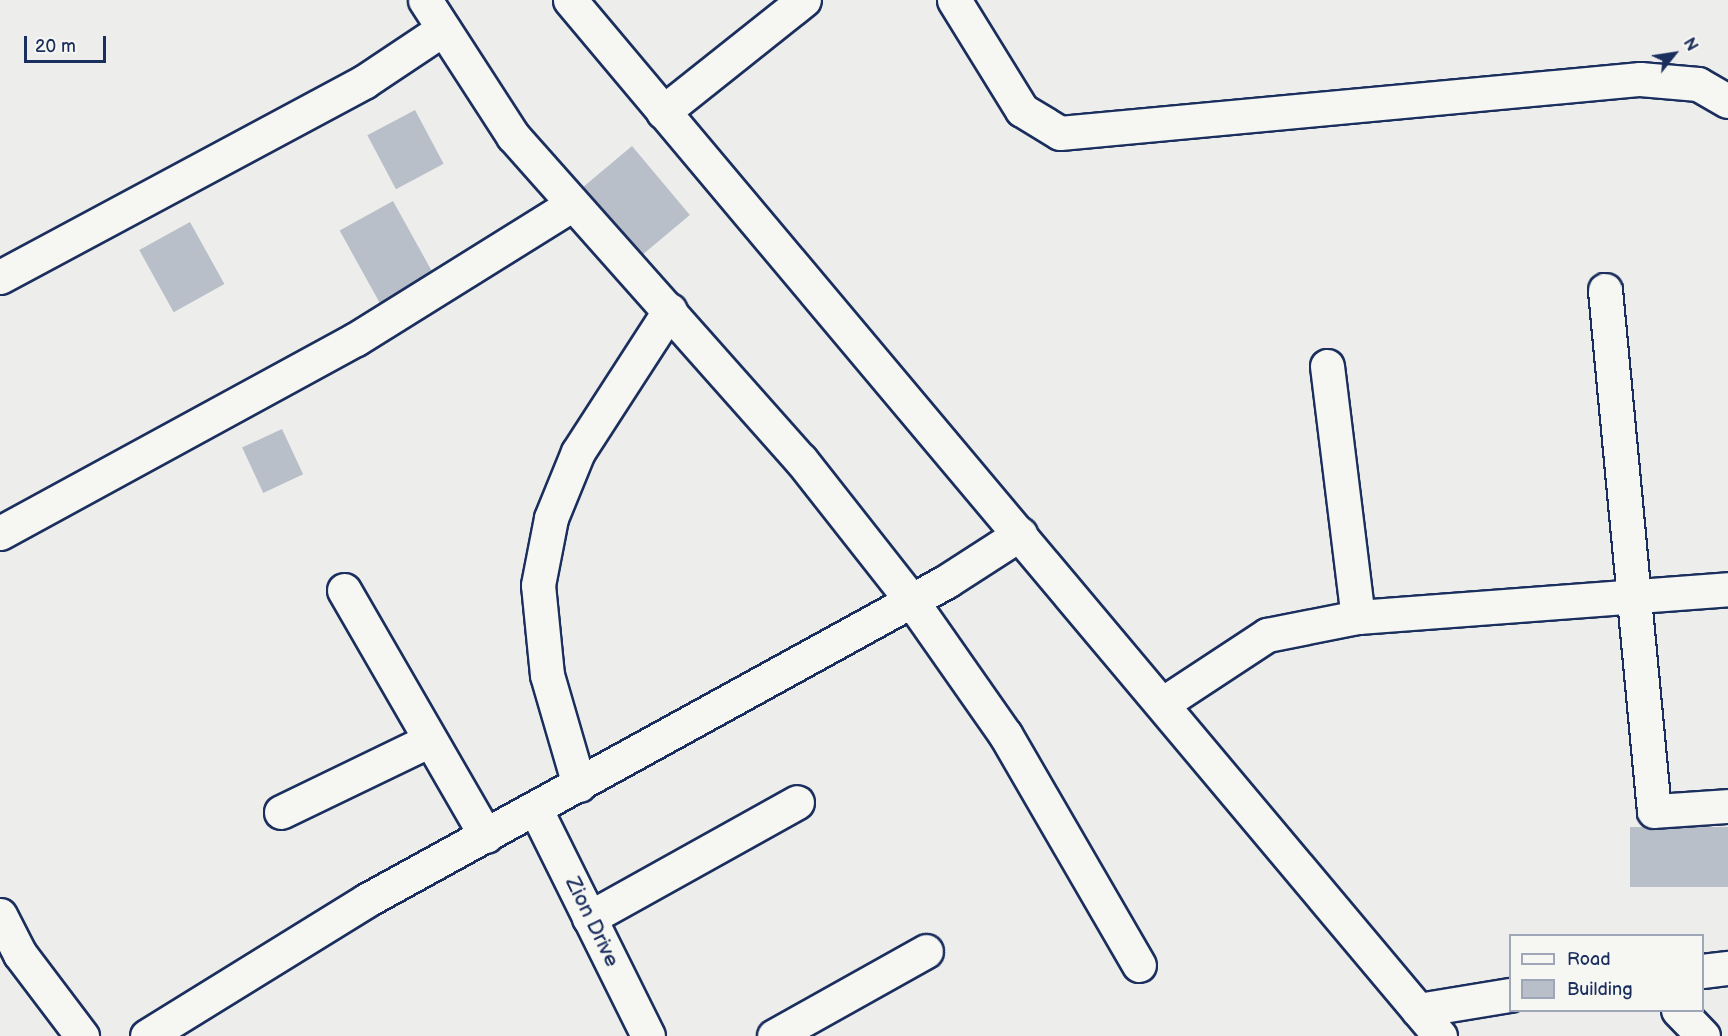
<!DOCTYPE html>
<style>
body{margin:0}
#map{position:relative;width:1728px;height:1036px;overflow:hidden;background:#edeeec;font-family:"Balsamiq Sans",sans-serif}
div>[style]{position:absolute}
.building>*{inset:0;background:#b9bfc8;transform-origin:0 0}
.roads{filter:drop-shadow(2px 0 #1b2f5e) drop-shadow(-2px 0 #1b2f5e) drop-shadow(0 2px #1b2f5e) drop-shadow(0 -2px #1b2f5e)}
.minor>*{height:33px;margin:-16.5px;padding:0 16.5px;transform-origin:16.5px;border-radius:16.5px;background:#f6f6f2}
span{translate:-50% -50%;white-space:nowrap;text-align:center;line-height:1.15;-webkit-text-stroke:4.5px #f6f6f2;paint-order:stroke}
.street-label{font-size:21px;color:#1b2f5e}
.legend{position:absolute;left:1509px;top:934px;width:195px;height:78px;box-sizing:border-box;background:#f6f6f2;border:2px solid #9ea6b7;margin:0;padding:8px 10px;list-style:none;font-size:18px;color:#1b2f5e}
.legend li{display:flex;align-items:center;gap:12px;height:30px}
.legend b{width:30px;border:2px solid #9ea6b7}
.north{position:absolute;left:1644px;top:24px;width:60px;height:60px;-webkit-text-stroke:4px #f6f6f2;paint-order:stroke;rotate:60deg;font-size:16px;font-weight:700;line-height:24px;text-align:center;color:#1b2f5e}
.north::after{content:'';display:block;margin:auto;width:21px;height:27px;background:#1b2f5e;clip-path:polygon(50% 0,100% 100%,50% 72%,0 100%)}
.scale{position:absolute;left:24px;top:36px;width:82px;height:27px;box-sizing:border-box;border:3px solid #1b2f5e;border-top:0;padding-left:8px;font-size:18px;line-height:21px;white-space:nowrap;color:#1b2f5e;-webkit-text-stroke:4px #f6f6f2;paint-order:stroke}
</style>
<div id="map">
<div class="building">
<i style="left:415px;top:110px;width:61px;height:54px;rotate:62deg"></i>
<i style="left:632px;top:146px;width:90px;height:70px;rotate:50deg"></i>
<i style="left:393px;top:201px;width:88px;height:61px;rotate:61deg"></i>
<i style="left:190px;top:222px;width:71px;height:58px;rotate:61deg"></i>
<i style="left:282px;top:429px;width:50px;height:44px;rotate:65deg"></i>
<i style="left:1728px;top:827px;width:60px;height:98px;rotate:90deg"></i>
</div>
<div class="roads">
<div class="minor">
<i style="left:425px;top:0;width:162px;rotate:57.1deg"></i>
<i style="left:513px;top:136px;width:433px;rotate:48.4deg"></i>
<i style="left:801px;top:460px;width:178px;rotate:51.8deg"></i>
<i style="left:911px;top:600px;width:164px;rotate:55deg"></i>
<i style="left:1005px;top:734px;width:267px;rotate:59.9deg"></i>
<i style="left:570px;top:0;width:1353px;rotate:49.98deg"></i>
<i style="left:954px;top:0;width:129px;rotate:58.3deg"></i>
<i style="left:1022px;top:110px;width:44px;rotate:31.2deg"></i>
<i style="left:1060px;top:133px;width:583px;rotate:-5.32deg"></i>
<i style="left:1640px;top:79px;width:58px;rotate:4.9deg"></i>
<i style="left:1698px;top:84px;width:34px;rotate:30deg"></i>
<i style="left:663px;top:112px;width:180px;rotate:-38.5deg"></i>
<i style="left:0;top:277px;width:414px;rotate:-28.2deg"></i>
<i style="left:365px;top:81px;width:94px;rotate:-33.7deg"></i>
<i style="left:1605px;top:290px;width:523px;rotate:84.63deg"></i>
<i style="left:1654px;top:811px;width:74px;rotate:-3.9deg"></i>
<i style="left:1327px;top:366px;width:253px;rotate:83deg"></i>
<i style="left:0;top:533px;width:405px;rotate:-28.6deg"></i>
<i style="left:356px;top:339px;width:253px;rotate:-31.9deg"></i>
<i style="left:344px;top:590px;width:284px;rotate:60deg"></i>
<i style="left:1162px;top:704px;width:126px;rotate:-33.3deg"></i>
<i style="left:1267px;top:635px;width:93px;rotate:-11.2deg"></i>
<i style="left:1358px;top:617px;width:371px;rotate:-4.3deg"></i>
<i style="left:579px;top:785px;width:115px;rotate:-106.2deg"></i>
<i style="left:547px;top:675px;width:90px;rotate:-95.7deg"></i>
<i style="left:538px;top:585px;width:68px;rotate:-79deg"></i>
<i style="left:551px;top:518px;width:71px;rotate:-67.8deg"></i>
<i style="left:578px;top:452px;width:169px;rotate:-57.1deg"></i>
<i style="left:535px;top:808px;width:254px;rotate:63.6deg"></i>
<i style="left:281px;top:812px;width:163px;rotate:-25.8deg"></i>
<i style="left:0;top:915px;width:44px;rotate:62.9deg"></i>
<i style="left:20px;top:954px;width:103px;rotate:52.9deg"></i>
<i style="left:589px;top:918px;width:238px;rotate:-29.1deg"></i>
<i style="left:1702px;top:971px;width:26px;rotate:-7deg"></i>
<i style="left:1418px;top:1010px;width:93px;rotate:-9.3deg"></i>
<i style="left:1678px;top:1010px;width:36px;rotate:46deg"></i>
<i style="left:147px;top:1036px;width:259px;rotate:-31.7deg"></i>
<i style="left:367px;top:900px;width:662px;rotate:-28.81deg"></i>
<i style="left:947px;top:581px;width:87px;rotate:-32.8deg"></i>
<i style="left:774px;top:1036px;width:174px;rotate:-29.2deg"></i>
</div>
</div>
<div class="street-label">
<span style="left:592px;top:922px;rotate:64deg">Zion Drive</span>
</div>
<ul class="legend">
<li><b style="height:8px;background:#f6f6f2"></b>Road</li>
<li><b style="height:16px;background:#b9bfc8"></b>Building</li>
</ul>
<div class="north">N</div>
<div class="scale">20 m</div>
</div>
